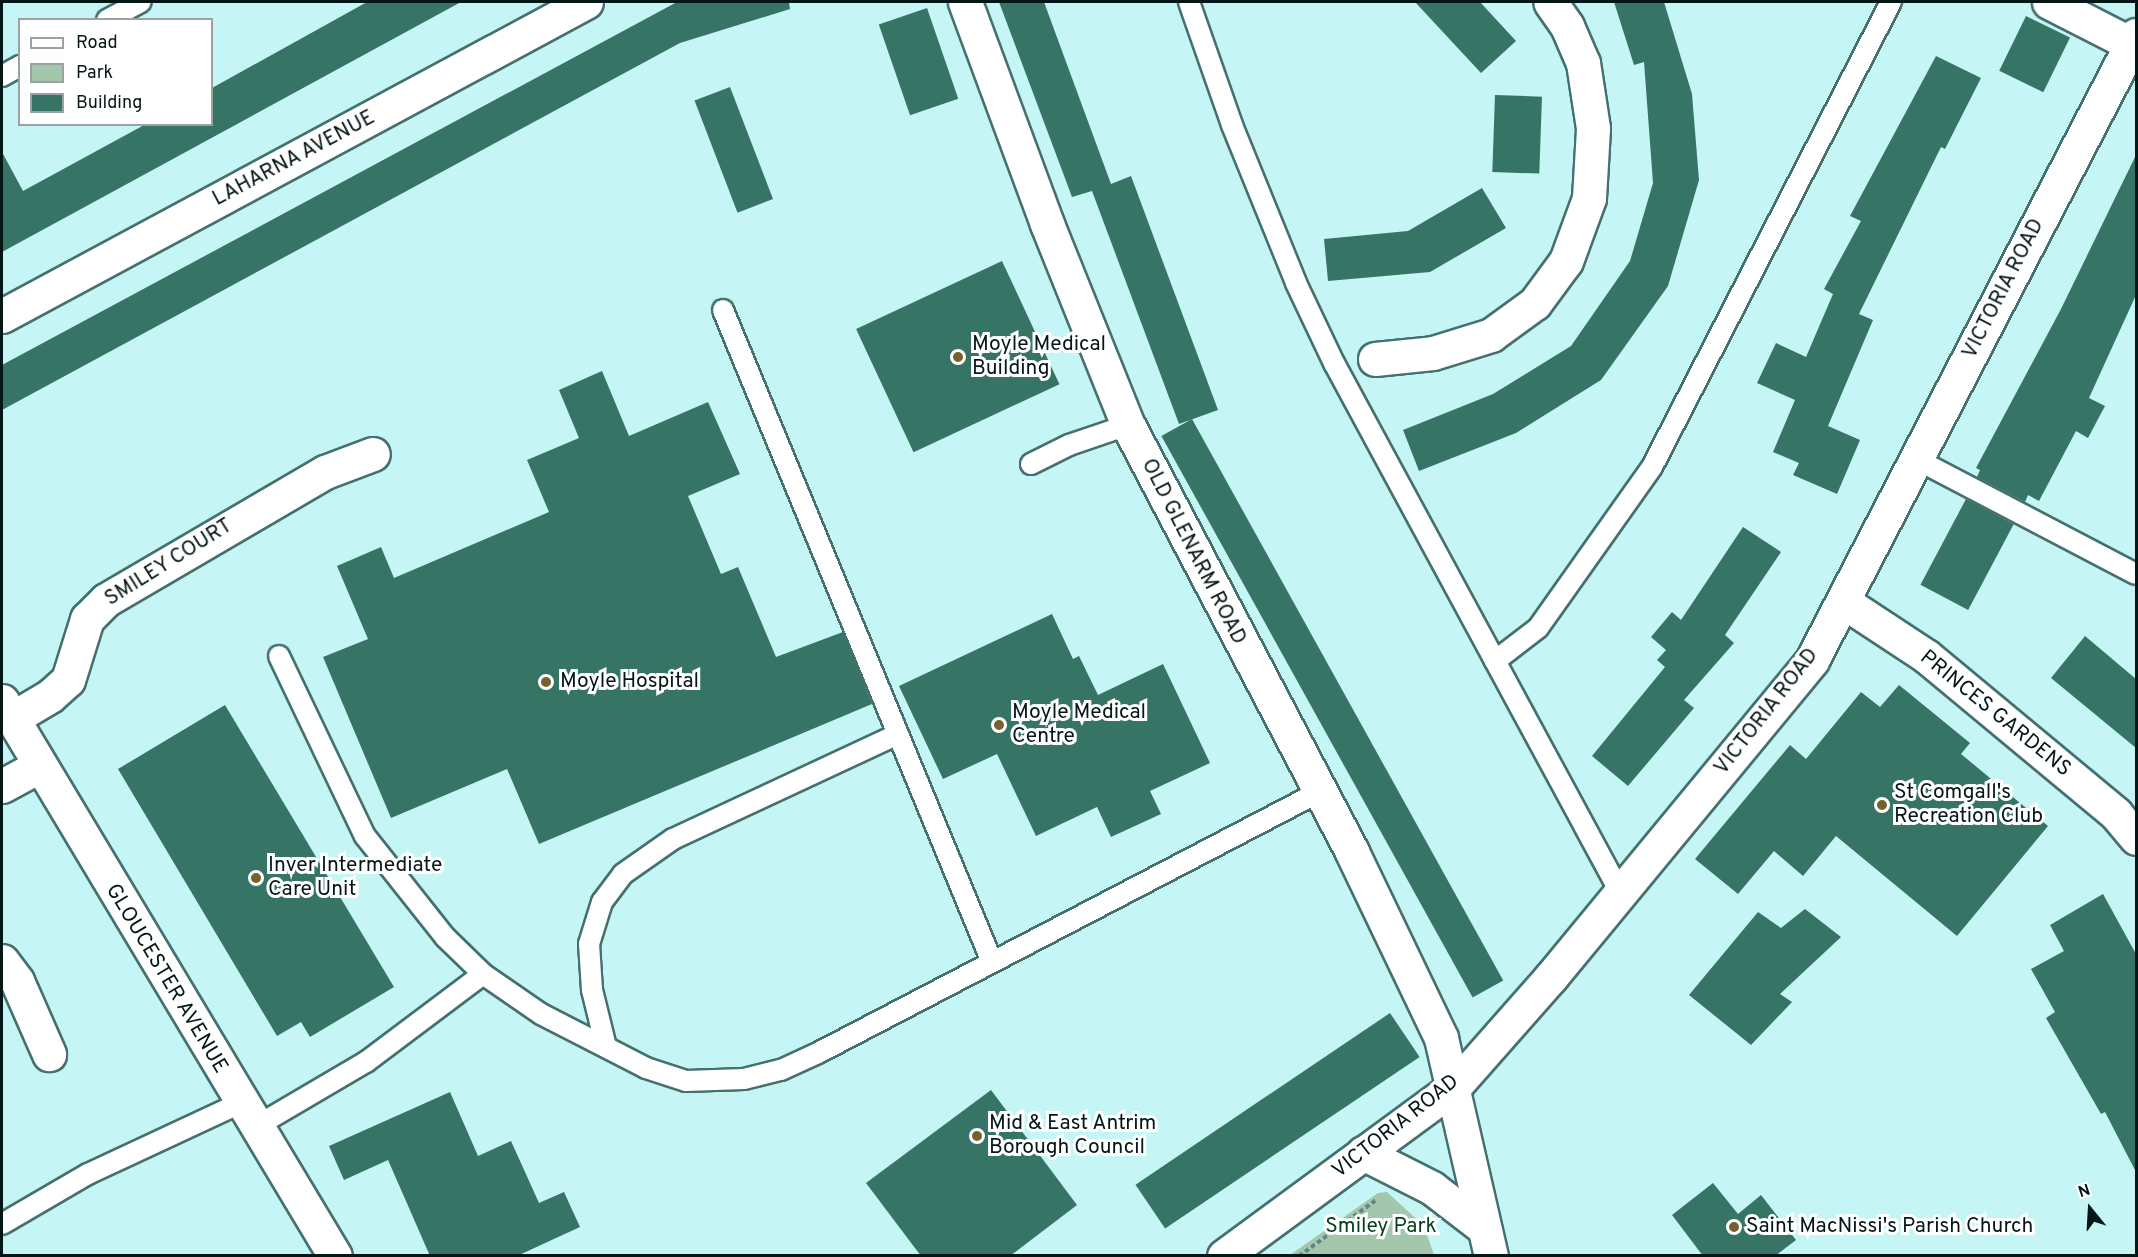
<!DOCTYPE html>
<style>
body{margin:0}
#map{position:relative;width:2138px;height:1257px;overflow:hidden;background:#c6f5f5;font-family:Overpass,sans-serif}
div>[style]{position:absolute}
.green>*{inset:0;background:#a2c7ac}
.building>*{inset:0;background:#367565;transform-origin:0 0}
.path>*{height:4px;margin-top:-2px;transform-origin:0;background:repeating-linear-gradient(90deg,#658585 0 4.5px,transparent 0 7.5px)}
.roads{filter:drop-shadow(2px 0 #457070) drop-shadow(-2px 0 #457070) drop-shadow(0 2px #457070) drop-shadow(0 -2px #457070)}
.service>*{height:20px;margin:-10px;padding:0 10px;transform-origin:10px;border-radius:10px;background:#fff}
.minor>*{height:33px;margin:-16.5px;padding:0 16.5px;transform-origin:16.5px;border-radius:16.5px;background:#fff}
.tertiary>*{height:33px;margin:-16.5px;padding:0 16.5px;transform-origin:16.5px;border-radius:16.5px;background:#fff}
.dots>*{width:16px;height:16px;translate:-50% -50%;box-sizing:border-box;border:3px solid #fff;border-radius:50%}
span{translate:-50% -50%;white-space:nowrap;text-align:center;line-height:1.15;-webkit-text-stroke:6px #fff;paint-order:stroke}
.street-label{font-size:21px;color:#051616}
.poi-label{font-size:21px;color:#051616}
.left{translate:0 -50%;text-align:left}
.park-label{font-size:21px;color:#054021}
.frame{position:absolute;inset:0;border:3px solid #051616;pointer-events:none}
.legend{position:absolute;left:18px;top:18px;width:195px;height:108px;box-sizing:border-box;background:#fff;border:2px solid #9ba2a2;margin:0;padding:8px 10px;list-style:none;font-size:18px;color:#051616}
.legend li{display:flex;align-items:center;gap:12px;height:30px}
.legend b{width:30px;border:2px solid #9ba2a2}
.north{position:absolute;left:2060px;top:1179px;width:60px;height:60px;-webkit-text-stroke:4px #fff;paint-order:stroke;rotate:342deg;font-size:16px;font-weight:700;line-height:24px;text-align:center;color:#051616}
.north::after{content:'';display:block;margin:auto;width:21px;height:27px;background:#051616;clip-path:polygon(50% 0,100% 100%,50% 72%,0 100%)}
</style>
<div id="map">
<div class="green">
<i style="clip-path:polygon(1387px 1192px,1424px 1226px,1434px 1255px,1290px 1255px,1378px 1193px)"></i>
</div>
<div class="building">
<i style="clip-path:polygon(367px 2px,461px 2px,2px 252px,2px 152px,23px 191px,146px 124px,212px 124px,212px 88px)"></i>
<i style="clip-path:polygon(677px 2px,789px 2px,790px 9px,680px 43px,2px 410px,2px 365px)"></i>
<i style="clip-path:polygon(999px 2px,1044px 2px,1111px 184px,1131px 176px,1218px 410px,1179px 424px,1092px 191px,1072px 197px)"></i>
<i style="clip-path:polygon(1415px 2px,1480px 2px,1516px 41px,1481px 73px)"></i>
<i style="clip-path:polygon(1614px 2px,1664px 2px,1692px 94px,1699px 180px,1668px 286px,1601px 380px,1516px 433px,1419px 471px,1403px 430px,1493px 394px,1571px 346px,1630px 261px,1653px 183px,1644px 62px,1634px 65px)"></i>
<i style="left:927px;top:8px;width:96px;height:51px;rotate:71deg"></i>
<i style="left:2026px;top:16px;width:49px;height:61px;rotate:26deg"></i>
<i style="clip-path:polygon(1936px 56px,1981px 78px,1945px 149px,1941px 147px,1859px 314px,1873px 320px,1828px 426px,1860px 440px,1837px 494px,1793px 475px,1799px 463px,1773px 452px,1795px 400px,1757px 383px,1776px 343px,1806px 357px,1833px 294px,1824px 289px,1861px 221px,1850px 216px)"></i>
<i style="left:730px;top:87px;width:120px;height:38px;rotate:69deg"></i>
<i style="left:1495px;top:95px;width:47px;height:77px;rotate:2deg"></i>
<i style="clip-path:polygon(2136px 155px,2136px 295px,2089px 398px,2105px 406px,2088px 438px,2076px 431px,2039px 501px,2028px 495px,2025px 502px,1977px 477px,1980px 470px,1976px 468px,2061px 309px)"></i>
<i style="clip-path:polygon(1482px 188px,1506px 228px,1430px 272px,1328px 281px,1324px 239px,1408px 231px)"></i>
<i style="left:1002px;top:261px;width:136px;height:161px;rotate:65deg"></i>
<i style="clip-path:polygon(602px 371px,629px 436px,708px 402px,740px 474px,688px 496px,721px 574px,738px 567px,776px 657px,843px 632px,872px 704px,539px 844px,507px 769px,391px 818px,323px 657px,368px 639px,337px 566px,381px 547px,394px 578px,549px 512px,527px 460px,579px 438px,559px 390px)"></i>
<i style="left:1192px;top:419px;width:642px;height:35px;rotate:61deg"></i>
<i style="left:1966px;top:499px;width:54px;height:97px;rotate:28deg"></i>
<i style="clip-path:polygon(1743px 527px,1781px 552px,1725px 635px,1734px 643px,1684px 700px,1694px 708px,1628px 786px,1592px 756px,1665px 667px,1657px 660px,1666px 650px,1651px 637px,1672px 612px,1681px 620px)"></i>
<i style="clip-path:polygon(1052px 614px,1073px 659px,1079px 656px,1098px 695px,1163px 664px,1210px 763px,1150px 791px,1161px 814px,1111px 837px,1097px 807px,1036px 836px,997px 754px,943px 779px,899px 686px)"></i>
<i style="clip-path:polygon(2085px 636px,2136px 679px,2136px 748px,2051px 678px)"></i>
<i style="clip-path:polygon(1899px 685px,1970px 743px,1961px 754px,2048px 826px,1957px 936px,1836px 836px,1803px 876px,1774px 851px,1738px 894px,1695px 859px,1790px 745px,1806px 759px,1861px 692px,1880px 707px)"></i>
<i style="clip-path:polygon(225px 705px,394px 987px,310px 1037px,301px 1022px,277px 1036px,118px 769px)"></i>
<i style="clip-path:polygon(2103px 894px,2136px 954px,2136px 1172px,2105px 1112px,2101px 1114px,2046px 1018px,2055px 1012px,2031px 969px,2064px 951px,2050px 925px)"></i>
<i style="clip-path:polygon(1805px 909px,1841px 937px,1780px 994px,1792px 1002px,1751px 1045px,1689px 995px,1758px 912px,1781px 928px)"></i>
<i style="left:1390px;top:1013px;width:53px;height:307px;rotate:56deg"></i>
<i style="clip-path:polygon(991px 1090px,1077px 1205px,1010px 1256px,921px 1256px,866px 1183px)"></i>
<i style="clip-path:polygon(450px 1092px,478px 1156px,511px 1141px,539px 1203px,564px 1192px,580px 1227px,517px 1256px,430px 1256px,388px 1160px,344px 1180px,329px 1146px)"></i>
<i style="clip-path:polygon(1713px 1183px,1738px 1214px,1761px 1195px,1796px 1240px,1775px 1256px,1703px 1256px,1672px 1215px)"></i>
</div>
<div class="path">
<i style="left:1299px;top:1256px;width:95px;rotate:-36deg"></i>
</div>
<div class="roads">
<div class="service">
<i style="left:1189px;top:2px;width:130px;rotate:70.7deg"></i>
<i style="left:1232px;top:125px;width:170px;rotate:67.9deg"></i>
<i style="left:1296px;top:283px;width:89px;rotate:64.6deg"></i>
<i style="left:1334px;top:363px;width:601px;rotate:61.6deg"></i>
<i style="left:107px;top:20px;width:38px;rotate:-28deg"></i>
<i style="left:2px;top:76px;width:21px;rotate:-29deg"></i>
<i style="left:723px;top:310px;width:705px;rotate:67.58deg"></i>
<i style="left:1916px;top:459px;width:248px;rotate:27.6deg"></i>
<i style="left:1031px;top:464px;width:42px;rotate:-26.6deg"></i>
<i style="left:1069px;top:445px;width:62px;rotate:-18.7deg"></i>
<i style="left:279px;top:656px;width:199px;rotate:64.5deg"></i>
<i style="left:365px;top:836px;width:129px;rotate:51.6deg"></i>
<i style="left:445px;top:937px;width:53px;rotate:44.2deg"></i>
<i style="left:483px;top:974px;width:70px;rotate:34.6deg"></i>
<i style="left:541px;top:1014px;width:118px;rotate:27.2deg"></i>
<i style="left:646px;top:1068px;width:42px;rotate:18deg"></i>
<i style="left:686px;top:1081px;width:58px;rotate:-2deg"></i>
<i style="left:744px;top:1079px;width:38px;rotate:-14deg"></i>
<i style="left:781px;top:1070px;width:41px;rotate:-24.7deg"></i>
<i style="left:818px;top:1053px;width:565px;rotate:-27.52deg"></i>
<i style="left:1495px;top:661px;width:54px;rotate:-37.5deg"></i>
<i style="left:1538px;top:628px;width:197px;rotate:-54.7deg"></i>
<i style="left:1652px;top:467px;width:523px;rotate:-62.8deg"></i>
<i style="left:606px;top:1047px;width:59px;rotate:-103.8deg"></i>
<i style="left:592px;top:990px;width:46px;rotate:-93.7deg"></i>
<i style="left:589px;top:944px;width:44px;rotate:-72.8deg"></i>
<i style="left:602px;top:902px;width:35px;rotate:-53deg"></i>
<i style="left:623px;top:874px;width:61px;rotate:-35deg"></i>
<i style="left:673px;top:839px;width:248px;rotate:-25deg"></i>
<i style="left:255px;top:1127px;width:129px;rotate:-30.4deg"></i>
<i style="left:366px;top:1062px;width:146px;rotate:-36.9deg"></i>
<i style="left:2px;top:1224px;width:99px;rotate:-30.2deg"></i>
<i style="left:88px;top:1174px;width:168px;rotate:-25deg"></i>
</div>
<div class="minor">
<i style="left:2049px;top:2px;width:92px;rotate:27.1deg"></i>
<i style="left:2px;top:316px;width:663px;rotate:-28.27deg"></i>
<i style="left:1375px;top:359px;width:58px;rotate:-5.9deg"></i>
<i style="left:1433px;top:353px;width:61px;rotate:-17.2deg"></i>
<i style="left:1491px;top:335px;width:54px;rotate:-36deg"></i>
<i style="left:1535px;top:303px;width:52px;rotate:-53.6deg"></i>
<i style="left:1566px;top:261px;width:67px;rotate:-69.9deg"></i>
<i style="left:1589px;top:198px;width:70px;rotate:-86.7deg"></i>
<i style="left:1593px;top:128px;width:66px;rotate:-98.7deg"></i>
<i style="left:1583px;top:63px;width:40px;rotate:-113.4deg"></i>
<i style="left:1567px;top:26px;width:29px;rotate:-125deg"></i>
<i style="left:2px;top:701px;width:647px;rotate:59.04deg"></i>
<i style="left:13px;top:718px;width:43px;rotate:-30.7deg"></i>
<i style="left:50px;top:696px;width:24px;rotate:-42deg"></i>
<i style="left:68px;top:680px;width:64px;rotate:-72.7deg"></i>
<i style="left:87px;top:619px;width:27px;rotate:-45deg"></i>
<i style="left:106px;top:600px;width:254px;rotate:-30.3deg"></i>
<i style="left:325px;top:472px;width:51px;rotate:-20.6deg"></i>
<i style="left:2px;top:786px;width:42px;rotate:-28.4deg"></i>
<i style="left:2px;top:961px;width:25px;rotate:53deg"></i>
<i style="left:17px;top:981px;width:80px;rotate:66.3deg"></i>
</div>
<div class="tertiary">
<i style="left:965px;top:2px;width:237px;rotate:69.7deg"></i>
<i style="left:1047px;top:224px;width:217px;rotate:68.1deg"></i>
<i style="left:1128px;top:425px;width:482px;rotate:62.3deg"></i>
<i style="left:1352px;top:852px;width:206px;rotate:64.4deg"></i>
<i style="left:1441px;top:1038px;width:224px;rotate:77.1deg"></i>
<i style="left:1844px;top:602px;width:98px;rotate:33.4deg"></i>
<i style="left:1926px;top:656px;width:247px;rotate:39.7deg"></i>
<i style="left:2116px;top:814px;width:31px;rotate:50deg"></i>
<i style="left:1363px;top:1153px;width:77px;rotate:26.9deg"></i>
<i style="left:1432px;top:1188px;width:66px;rotate:37.6deg"></i>
<i style="left:1224px;top:1256px;width:285px;rotate:-36.3deg"></i>
<i style="left:1454px;top:1087px;width:147px;rotate:-48.6deg"></i>
<i style="left:1551px;top:977px;width:411px;rotate:-50.5deg"></i>
<i style="left:1812px;top:660px;width:704px;rotate:-62.6deg"></i>
</div>
</div>
<div class="dots">
<i style="left:958px;top:357px;background:#74612f"></i>
<i style="left:546px;top:682px;background:#74612f"></i>
<i style="left:999px;top:725px;background:#74612f"></i>
<i style="left:1882px;top:805px;background:#74612f"></i>
<i style="left:256px;top:878px;background:#74612f"></i>
<i style="left:977px;top:1136px;background:#74612f"></i>
<i style="left:1734px;top:1227px;background:#74612f"></i>
</div>
<div class="street-label">
<span style="left:294px;top:159px;rotate:-28deg">LAHARNA AVENUE</span>
<span style="left:2004px;top:289px;rotate:-63deg">VICTORIA ROAD</span>
<span style="left:1193px;top:552px;rotate:63deg">OLD GLENARM ROAD</span>
<span style="left:169px;top:563px;rotate:-32deg">SMILEY COURT</span>
<span style="left:1767px;top:712px;rotate:-52deg">VICTORIA ROAD</span>
<span style="left:1995px;top:714px;rotate:39deg">PRINCES GARDENS</span>
<span style="left:166px;top:979px;rotate:59deg">GLOUCESTER AVENUE</span>
<span style="left:1396px;top:1127px;rotate:-38deg">VICTORIA ROAD</span>
</div>
<div class="poi-label">
<span class="left" style="left:972px;top:357px">Moyle Medical<br>Building</span>
<span class="left" style="left:560px;top:682px">Moyle Hospital</span>
<span class="left" style="left:1012px;top:725px">Moyle Medical<br>Centre</span>
<span class="left" style="left:1894px;top:805px">St Comgall's<br>Recreation Club</span>
<span class="left" style="left:268px;top:878px">Inver Intermediate<br>Care Unit</span>
<span class="left" style="left:989px;top:1136px">Mid &amp; East Antrim<br>Borough Council</span>
<span class="left" style="left:1746px;top:1227px">Saint MacNissi's Parish Church</span>
</div>
<div class="park-label">
<span style="left:1381px;top:1227px">Smiley Park</span>
</div>
<div class="frame"></div>
<ul class="legend">
<li><b style="height:8px;background:#fff"></b>Road</li>
<li><b style="height:16px;background:#a2c7ac"></b>Park</li>
<li><b style="height:16px;background:#367565"></b>Building</li>
</ul>
<div class="north">N</div>
</div>
